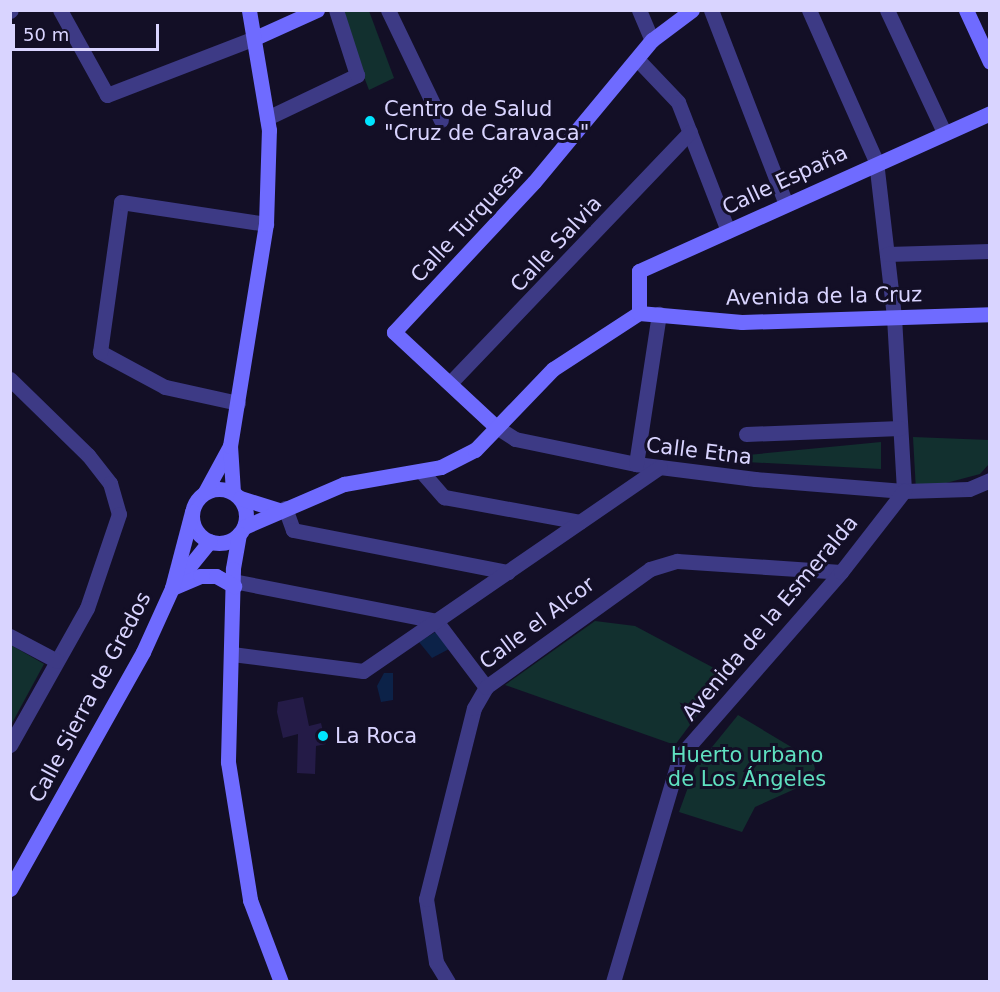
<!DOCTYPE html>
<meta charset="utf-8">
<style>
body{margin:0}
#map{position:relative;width:1000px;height:992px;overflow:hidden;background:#130f26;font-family:"DejaVu Sans",sans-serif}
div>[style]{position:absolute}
.green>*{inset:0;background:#12302f}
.water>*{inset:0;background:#0c2248}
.building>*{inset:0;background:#241b47}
.street>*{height:15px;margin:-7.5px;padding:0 7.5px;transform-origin:7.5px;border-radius:7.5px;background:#3d3a85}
.secondary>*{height:15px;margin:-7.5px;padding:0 7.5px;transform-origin:7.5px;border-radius:7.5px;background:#6f6bff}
.secondary>.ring{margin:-7.5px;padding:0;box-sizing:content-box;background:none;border:15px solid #6f6bff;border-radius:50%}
.dots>*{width:16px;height:16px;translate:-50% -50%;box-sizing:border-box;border:3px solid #130f26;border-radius:50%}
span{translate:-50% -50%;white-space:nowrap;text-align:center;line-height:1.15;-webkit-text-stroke:6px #130f26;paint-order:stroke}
.poi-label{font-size:21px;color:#d9d4ff}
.left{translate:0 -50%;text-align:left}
.street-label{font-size:21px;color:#d9d4ff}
.park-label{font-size:21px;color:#5fe0c0}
.frame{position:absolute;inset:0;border:12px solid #d9d4ff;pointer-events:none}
.scale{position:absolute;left:12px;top:24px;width:147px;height:27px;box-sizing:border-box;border:3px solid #d9d4ff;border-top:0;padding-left:8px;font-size:18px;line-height:21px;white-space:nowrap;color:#d9d4ff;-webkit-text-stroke:4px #130f26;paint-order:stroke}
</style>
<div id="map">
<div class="green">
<i style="clip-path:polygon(339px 11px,369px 11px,394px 78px,369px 90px)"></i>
<i style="clip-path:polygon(913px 437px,989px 440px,989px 464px,980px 474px,916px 491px)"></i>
<i style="clip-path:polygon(881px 442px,881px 469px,746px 462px,737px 456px)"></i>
<i style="clip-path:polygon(595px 621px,635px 626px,727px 675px,675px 745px,505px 685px)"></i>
<i style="clip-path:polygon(11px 645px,44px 664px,11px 725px)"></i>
<i style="clip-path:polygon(738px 715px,813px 760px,815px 769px,806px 784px,755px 807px,742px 832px,679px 812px,695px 768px)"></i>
</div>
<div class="water">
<i style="clip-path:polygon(437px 631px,449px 649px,432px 658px,419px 642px)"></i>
<i style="clip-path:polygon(384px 673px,393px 673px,393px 700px,381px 702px,377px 686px)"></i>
</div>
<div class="building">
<i style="clip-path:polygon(303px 697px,309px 726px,321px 723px,326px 744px,316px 746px,315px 774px,297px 773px,298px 734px,283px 738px,277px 712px,278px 702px)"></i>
</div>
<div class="street">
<i style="left:60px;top:10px;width:97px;rotate:61.1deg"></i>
<i style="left:107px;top:95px;width:159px;rotate:-21.1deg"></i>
<i style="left:388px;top:10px;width:122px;rotate:64.3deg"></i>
<i style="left:639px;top:10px;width:33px;rotate:67deg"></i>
<i style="left:711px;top:10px;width:208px;rotate:68.9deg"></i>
<i style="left:809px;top:10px;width:165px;rotate:66.1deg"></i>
<i style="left:876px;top:161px;width:157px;rotate:83.4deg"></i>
<i style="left:894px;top:317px;width:174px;rotate:86.7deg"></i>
<i style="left:887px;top:10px;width:135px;rotate:65deg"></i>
<i style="left:10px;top:11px;width:1px;rotate:-45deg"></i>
<i style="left:638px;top:60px;width:58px;rotate:46.4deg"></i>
<i style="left:678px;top:102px;width:138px;rotate:68.8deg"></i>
<i style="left:267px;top:118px;width:100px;rotate:-25.5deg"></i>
<i style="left:357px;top:75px;width:68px;rotate:-107.9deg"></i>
<i style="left:887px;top:254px;width:103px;rotate:-1.7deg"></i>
<i style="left:10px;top:379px;width:109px;rotate:44.3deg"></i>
<i style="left:88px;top:455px;width:36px;rotate:52deg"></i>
<i style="left:110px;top:483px;width:32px;rotate:74deg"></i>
<i style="left:119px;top:514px;width:99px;rotate:108.8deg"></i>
<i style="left:87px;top:608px;width:157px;rotate:119.3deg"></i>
<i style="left:451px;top:382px;width:346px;rotate:-46.3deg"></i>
<i style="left:238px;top:403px;width:75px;rotate:-167.6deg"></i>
<i style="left:165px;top:387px;width:74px;rotate:-151.7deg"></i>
<i style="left:100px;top:352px;width:151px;rotate:-82deg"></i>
<i style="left:121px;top:202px;width:147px;rotate:8.6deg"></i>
<i style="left:495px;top:426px;width:24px;rotate:33deg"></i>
<i style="left:515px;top:439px;width:124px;rotate:11.7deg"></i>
<i style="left:636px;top:464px;width:120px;rotate:7.2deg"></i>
<i style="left:755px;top:479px;width:149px;rotate:4.6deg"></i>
<i style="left:904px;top:491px;width:65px;rotate:-1.8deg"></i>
<i style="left:969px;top:489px;width:23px;rotate:-23deg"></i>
<i style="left:746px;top:434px;width:154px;rotate:-2.2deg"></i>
<i style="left:636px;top:464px;width:152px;rotate:-81.3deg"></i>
<i style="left:421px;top:471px;width:35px;rotate:49deg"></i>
<i style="left:444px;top:497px;width:138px;rotate:10.4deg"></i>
<i style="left:285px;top:508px;width:23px;rotate:70deg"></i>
<i style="left:293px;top:530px;width:219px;rotate:11.1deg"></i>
<i style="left:233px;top:581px;width:207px;rotate:11.1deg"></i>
<i style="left:436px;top:621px;width:83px;rotate:52.9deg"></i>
<i style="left:10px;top:636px;width:53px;rotate:28deg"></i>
<i style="left:232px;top:654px;width:132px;rotate:7.4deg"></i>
<i style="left:363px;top:671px;width:360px;rotate:-34.5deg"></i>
<i style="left:448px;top:982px;width:23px;rotate:-121deg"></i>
<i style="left:436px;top:962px;width:64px;rotate:-99deg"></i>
<i style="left:426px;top:899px;width:197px;rotate:-75.9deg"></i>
<i style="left:474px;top:708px;width:24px;rotate:-60deg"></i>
<i style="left:486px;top:687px;width:202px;rotate:-35.7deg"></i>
<i style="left:650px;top:569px;width:28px;rotate:-17deg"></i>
<i style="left:677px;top:561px;width:164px;rotate:3.8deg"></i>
<i style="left:613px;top:982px;width:236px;rotate:-73.5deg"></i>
<i style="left:680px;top:756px;width:244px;rotate:-48.8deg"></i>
<i style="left:841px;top:572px;width:103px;rotate:-52.1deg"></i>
</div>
<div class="secondary">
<i style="left:966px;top:10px;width:57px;rotate:65.2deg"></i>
<i style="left:255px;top:38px;width:68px;rotate:-24.3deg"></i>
<i style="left:639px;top:313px;width:42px;rotate:-90deg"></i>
<i style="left:639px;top:271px;width:385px;rotate:-24.2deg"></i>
<i style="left:495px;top:426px;width:138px;rotate:-137.1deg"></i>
<i style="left:394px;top:332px;width:205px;rotate:-47deg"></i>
<i style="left:534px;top:182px;width:185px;rotate:-50.3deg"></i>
<i style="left:652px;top:40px;width:50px;rotate:-36.9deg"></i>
<i class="ring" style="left:192px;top:489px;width:39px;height:39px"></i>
<i style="left:205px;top:492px;width:52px;rotate:-61.5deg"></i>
<i style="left:233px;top:492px;width:46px;rotate:-93.7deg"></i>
<i style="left:230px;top:446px;width:225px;rotate:-80.8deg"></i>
<i style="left:266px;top:224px;width:94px;rotate:-88.2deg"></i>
<i style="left:269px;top:130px;width:122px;rotate:-99.5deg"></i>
<i style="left:240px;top:498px;width:41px;rotate:17.1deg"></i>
<i style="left:244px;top:527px;width:109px;rotate:-23.3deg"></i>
<i style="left:344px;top:484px;width:98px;rotate:-9.9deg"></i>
<i style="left:441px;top:467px;width:38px;rotate:-27deg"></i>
<i style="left:475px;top:450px;width:112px;rotate:-46.1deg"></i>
<i style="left:553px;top:369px;width:103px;rotate:-33.1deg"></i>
<i style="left:639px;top:313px;width:103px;rotate:5deg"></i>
<i style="left:742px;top:322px;width:248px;rotate:-1.8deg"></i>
<i style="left:239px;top:534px;width:36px;rotate:100deg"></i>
<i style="left:233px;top:569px;width:193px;rotate:91.5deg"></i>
<i style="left:228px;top:762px;width:140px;rotate:80.9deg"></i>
<i style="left:250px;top:900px;width:88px;rotate:69.3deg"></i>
<i style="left:175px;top:584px;width:55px;rotate:-50.9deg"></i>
<i style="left:172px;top:588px;width:30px;rotate:-23deg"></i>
<i style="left:200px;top:576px;width:16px"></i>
<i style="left:216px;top:576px;width:21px;rotate:29deg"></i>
<i style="left:10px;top:889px;width:272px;rotate:-60.7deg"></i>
<i style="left:143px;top:652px;width:70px;rotate:-65.6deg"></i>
<i style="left:172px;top:588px;width:79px;rotate:-75.3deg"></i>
</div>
<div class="dots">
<i style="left:370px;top:121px;background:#00e5ff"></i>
<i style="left:323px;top:736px;background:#00e5ff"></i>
</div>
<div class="poi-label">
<span class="left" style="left:384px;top:121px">Centro de Salud<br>"Cruz de Caravaca"</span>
<span class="left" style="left:335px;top:736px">La Roca</span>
</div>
<div class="street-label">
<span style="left:785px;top:180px;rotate:-25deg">Calle España</span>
<span style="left:467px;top:223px;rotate:-47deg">Calle Turquesa</span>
<span style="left:556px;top:244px;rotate:-47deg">Calle Salvia</span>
<span style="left:824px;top:296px;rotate:-1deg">Avenida de la Cruz</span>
<span style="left:699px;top:451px;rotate:7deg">Calle Etna</span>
<span style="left:770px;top:618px;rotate:-50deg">Avenida de la Esmeralda</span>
<span style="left:537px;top:623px;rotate:-37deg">Calle el Alcor</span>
<span style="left:90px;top:697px;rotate:-62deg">Calle Sierra de Gredos</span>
</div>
<div class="park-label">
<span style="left:747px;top:767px">Huerto urbano<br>de Los Ángeles</span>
</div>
<div class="frame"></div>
<div class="scale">50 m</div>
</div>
